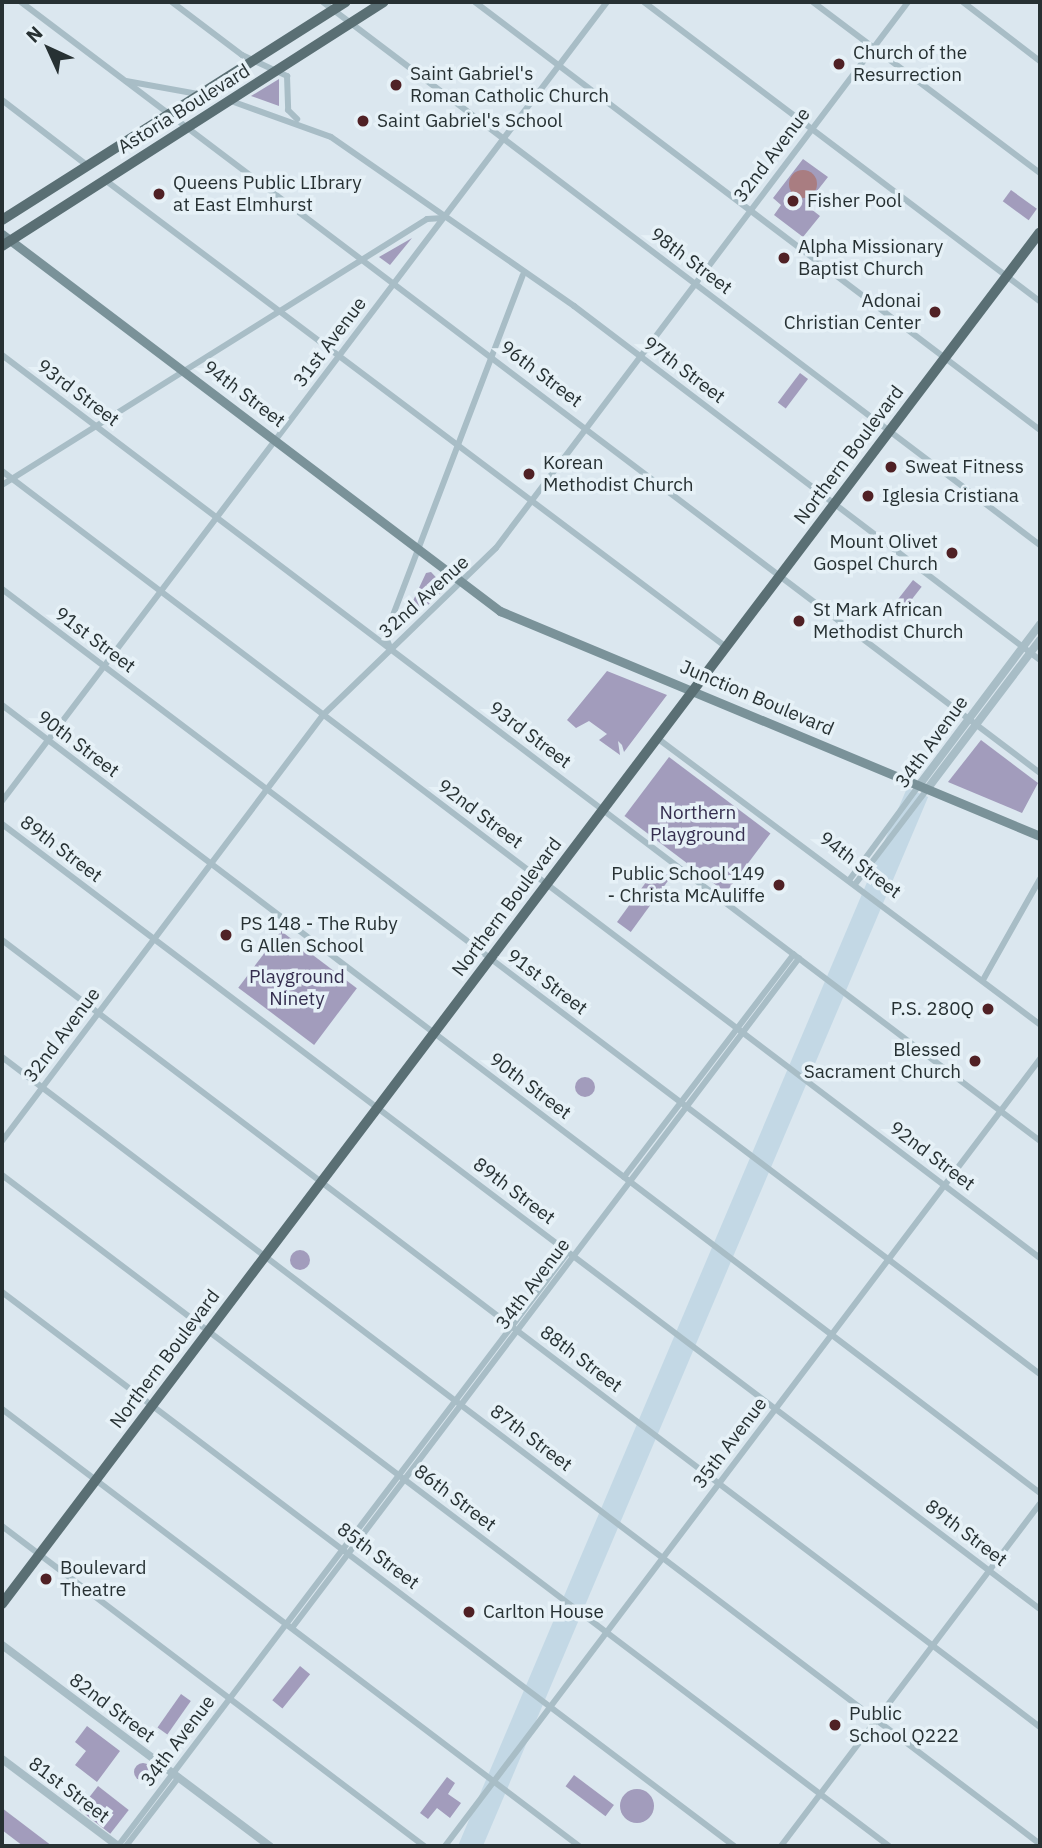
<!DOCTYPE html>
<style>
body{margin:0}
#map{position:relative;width:1042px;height:1848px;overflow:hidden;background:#dbe7ef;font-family:"IBM Plex Sans",sans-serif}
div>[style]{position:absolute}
.green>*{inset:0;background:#a29cbc;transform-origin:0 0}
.round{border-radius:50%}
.plaza>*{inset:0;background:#c3d8e5;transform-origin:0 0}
.water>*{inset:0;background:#a97d81}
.minor>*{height:6px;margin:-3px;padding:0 3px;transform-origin:3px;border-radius:3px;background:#a8bdc6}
.tertiary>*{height:8px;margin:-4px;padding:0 4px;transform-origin:4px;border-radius:4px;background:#a8bdc6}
.secondary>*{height:9px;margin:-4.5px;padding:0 4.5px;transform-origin:4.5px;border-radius:4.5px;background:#7a9299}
.primary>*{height:10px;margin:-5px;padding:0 5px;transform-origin:5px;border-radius:5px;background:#5a6f74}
.dots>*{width:19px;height:19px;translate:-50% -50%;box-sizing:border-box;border:4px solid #e6f1f7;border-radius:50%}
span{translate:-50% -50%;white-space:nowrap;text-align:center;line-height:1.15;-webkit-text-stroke:7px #e6f1f7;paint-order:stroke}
.poi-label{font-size:19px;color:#273133}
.left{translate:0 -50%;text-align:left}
.right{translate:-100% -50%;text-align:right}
.street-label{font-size:19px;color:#273133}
.park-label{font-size:19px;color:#352e4f}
.frame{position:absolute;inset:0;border:4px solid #273133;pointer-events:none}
.north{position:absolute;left:14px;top:14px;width:70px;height:70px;-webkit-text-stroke:5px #e6f1f7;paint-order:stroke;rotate:315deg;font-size:19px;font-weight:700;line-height:28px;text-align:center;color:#273133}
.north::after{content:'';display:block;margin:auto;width:24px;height:32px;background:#273133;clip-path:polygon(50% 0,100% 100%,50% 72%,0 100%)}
</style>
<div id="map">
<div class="green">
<i style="clip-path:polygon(279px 79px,279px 106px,251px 96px)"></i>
<i style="clip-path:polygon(803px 159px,828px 177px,806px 205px,820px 216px,803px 237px,774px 215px,781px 205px,773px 198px)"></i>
<i style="left:1011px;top:190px;width:32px;height:14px;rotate:36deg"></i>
<i style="clip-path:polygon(412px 238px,390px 265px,379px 257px)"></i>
<i style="left:800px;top:373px;width:10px;height:37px;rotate:37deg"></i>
<i style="clip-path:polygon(431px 572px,446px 588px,398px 633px,426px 573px)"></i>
<i style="left:913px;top:580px;width:11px;height:31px;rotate:38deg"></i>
<i style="clip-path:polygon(607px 671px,667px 695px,624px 752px,622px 745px,618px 741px,620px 755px,599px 740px,607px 734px,589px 721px,576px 728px,567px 720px)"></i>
<i style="clip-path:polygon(981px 740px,1038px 783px,1022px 813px,948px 782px)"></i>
<i style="left:669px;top:757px;width:127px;height:74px;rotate:37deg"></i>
<i style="left:657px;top:867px;width:17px;height:68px;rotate:36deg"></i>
<i style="left:281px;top:931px;width:95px;height:71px;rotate:37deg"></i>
<i class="round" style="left:575px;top:1077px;width:20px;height:20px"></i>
<i class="round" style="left:290px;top:1250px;width:20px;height:20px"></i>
<i style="left:300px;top:1666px;width:13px;height:44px;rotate:39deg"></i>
<i style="left:181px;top:1694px;width:12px;height:41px;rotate:35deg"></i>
<i style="clip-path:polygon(87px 1726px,120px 1751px,97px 1782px,75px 1765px,86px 1751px,75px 1742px)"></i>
<i class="round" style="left:134px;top:1763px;width:18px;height:18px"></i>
<i style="left:574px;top:1775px;width:50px;height:14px;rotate:37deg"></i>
<i style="clip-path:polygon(447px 1777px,455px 1783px,448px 1794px,461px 1803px,450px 1818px,437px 1808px,428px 1819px,420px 1813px)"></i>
<i style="left:98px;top:1786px;width:39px;height:30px;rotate:38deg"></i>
<i class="round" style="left:620px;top:1789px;width:34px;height:34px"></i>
<i style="clip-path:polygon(2px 1808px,52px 1846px,23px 1846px,2px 1830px)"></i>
</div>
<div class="plaza">
<i style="left:907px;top:788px;width:23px;height:1326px;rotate:23deg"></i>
</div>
<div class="water">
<i class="round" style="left:789px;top:170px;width:28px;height:28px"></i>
</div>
<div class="minor">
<i style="left:21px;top:2px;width:1278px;rotate:37.11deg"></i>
<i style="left:172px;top:2px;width:88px;rotate:37.1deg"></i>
<i style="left:242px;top:55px;width:50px;rotate:25deg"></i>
<i style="left:287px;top:76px;width:34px;rotate:88deg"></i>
<i style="left:288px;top:110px;width:13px;rotate:45deg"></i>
<i style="left:323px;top:2px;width:899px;rotate:37.14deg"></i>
<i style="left:475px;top:2px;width:709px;rotate:37.14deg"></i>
<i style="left:644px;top:2px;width:496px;rotate:37.1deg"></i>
<i style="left:813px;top:2px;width:284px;rotate:37deg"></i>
<i style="left:963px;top:2px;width:97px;rotate:37.5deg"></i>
<i style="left:126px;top:81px;width:73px;rotate:10.2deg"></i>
<i style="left:2px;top:100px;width:108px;rotate:37.5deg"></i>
<i style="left:231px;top:101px;width:106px;rotate:19.8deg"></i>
<i style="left:331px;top:137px;width:296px;rotate:34.8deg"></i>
<i style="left:574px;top:306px;width:585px;rotate:37.22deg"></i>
<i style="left:105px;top:180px;width:777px;rotate:36.94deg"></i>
<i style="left:2px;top:355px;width:1302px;rotate:37.13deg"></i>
<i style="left:2px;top:471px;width:1303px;rotate:37.17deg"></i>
<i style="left:2px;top:485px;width:501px;rotate:-32.04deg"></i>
<i style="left:427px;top:219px;width:16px;rotate:-4deg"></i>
<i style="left:2px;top:589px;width:1301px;rotate:37.1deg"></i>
<i style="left:390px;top:647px;width:12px;rotate:-114deg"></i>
<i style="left:385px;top:636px;width:386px;rotate:-69.1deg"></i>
<i style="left:2px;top:705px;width:1303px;rotate:37.2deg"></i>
<i style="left:657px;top:738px;width:478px;rotate:36.8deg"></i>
<i style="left:2px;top:801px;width:1002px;rotate:-52.87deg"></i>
<i style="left:2px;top:824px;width:1301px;rotate:37.1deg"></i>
<i style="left:850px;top:879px;width:118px;rotate:-53.6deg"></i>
<i style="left:856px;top:883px;width:119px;rotate:-52.8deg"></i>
<i style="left:2px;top:940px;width:1303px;rotate:37.17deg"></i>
<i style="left:983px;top:980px;width:116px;rotate:-60.6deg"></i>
<i style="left:2px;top:1057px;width:1303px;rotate:37.17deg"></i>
<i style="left:2px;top:1141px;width:533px;rotate:-53deg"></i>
<i style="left:323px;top:715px;width:240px;rotate:-44deg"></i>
<i style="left:496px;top:548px;width:684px;rotate:-52.96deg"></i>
<i style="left:2px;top:1175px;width:1112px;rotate:37.11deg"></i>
<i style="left:624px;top:1177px;width:280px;rotate:-52.7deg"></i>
<i style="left:2px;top:1292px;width:918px;rotate:37.12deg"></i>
<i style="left:2px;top:1409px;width:724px;rotate:37.14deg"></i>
<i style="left:2px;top:1526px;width:530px;rotate:37.17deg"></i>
<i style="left:292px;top:1628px;width:840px;rotate:-52.88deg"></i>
<i style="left:118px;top:1846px;width:745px;rotate:-52.85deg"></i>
<i style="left:126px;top:1846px;width:87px;rotate:-52.5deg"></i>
<i style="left:445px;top:1846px;width:987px;rotate:-52.91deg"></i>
<i style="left:781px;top:1846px;width:429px;rotate:-52.9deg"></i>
</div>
<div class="tertiary">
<i style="left:920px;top:784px;width:200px;rotate:-53.1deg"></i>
<i style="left:928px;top:788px;width:186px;rotate:-52.9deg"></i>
<i style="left:2px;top:1645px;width:335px;rotate:36.9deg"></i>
<i style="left:2px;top:1759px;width:145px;rotate:36.9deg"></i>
</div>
<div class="secondary">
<i style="left:2px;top:234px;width:625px;rotate:37.13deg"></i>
<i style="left:500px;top:611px;width:585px;rotate:22.62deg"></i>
</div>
<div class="primary">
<i style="left:2px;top:220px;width:407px;rotate:-32.4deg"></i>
<i style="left:2px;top:246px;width:453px;rotate:-32.6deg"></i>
<i style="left:2px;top:1604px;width:1720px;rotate:-52.89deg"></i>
</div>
<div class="dots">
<i style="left:839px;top:64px;background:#502125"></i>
<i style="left:396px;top:85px;background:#502125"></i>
<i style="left:363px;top:121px;background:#502125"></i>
<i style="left:159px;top:194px;background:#502125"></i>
<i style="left:793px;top:201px;background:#502125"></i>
<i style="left:784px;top:258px;background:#502125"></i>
<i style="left:935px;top:312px;background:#502125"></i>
<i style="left:891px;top:467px;background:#502125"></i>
<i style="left:529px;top:474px;background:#502125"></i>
<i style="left:868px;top:496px;background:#502125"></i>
<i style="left:952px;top:553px;background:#502125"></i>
<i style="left:799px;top:621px;background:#502125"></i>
<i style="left:779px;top:885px;background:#502125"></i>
<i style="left:226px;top:935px;background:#502125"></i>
<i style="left:988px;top:1009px;background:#502125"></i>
<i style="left:975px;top:1061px;background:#502125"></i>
<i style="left:46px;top:1579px;background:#502125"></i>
<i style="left:469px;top:1612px;background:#502125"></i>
<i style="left:835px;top:1725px;background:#502125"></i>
</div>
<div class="poi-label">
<span class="left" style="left:853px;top:64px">Church of the<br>Resurrection</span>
<span class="left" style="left:410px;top:85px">Saint Gabriel's<br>Roman Catholic Church</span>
<span class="left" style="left:377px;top:121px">Saint Gabriel's School</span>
<span class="left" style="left:173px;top:194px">Queens Public LIbrary<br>at East Elmhurst</span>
<span class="left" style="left:807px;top:201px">Fisher Pool</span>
<span class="left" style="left:798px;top:258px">Alpha Missionary<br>Baptist Church</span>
<span class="right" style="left:921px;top:312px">Adonai<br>Christian Center</span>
<span class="left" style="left:543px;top:474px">Korean<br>Methodist Church</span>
<span class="left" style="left:905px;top:467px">Sweat Fitness</span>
<span class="left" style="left:882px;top:496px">Iglesia Cristiana</span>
<span class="right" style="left:938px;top:553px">Mount Olivet<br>Gospel Church</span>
<span class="left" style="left:813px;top:621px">St Mark African<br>Methodist Church</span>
<span class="right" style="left:765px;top:885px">Public School 149<br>- Christa McAuliffe</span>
<span class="left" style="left:240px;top:935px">PS 148 - The Ruby<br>G Allen School</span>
<span class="right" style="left:974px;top:1009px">P.S. 280Q</span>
<span class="right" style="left:961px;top:1061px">Blessed<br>Sacrament Church</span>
<span class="left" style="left:60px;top:1579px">Boulevard<br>Theatre</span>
<span class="left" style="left:483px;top:1612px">Carlton House</span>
<span class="left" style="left:849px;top:1725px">Public<br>School Q222</span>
</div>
<div class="street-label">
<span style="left:184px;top:109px;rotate:-32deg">Astoria Boulevard</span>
<span style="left:772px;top:155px;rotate:-53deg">32nd Avenue</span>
<span style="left:691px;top:261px;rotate:37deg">98th Street</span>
<span style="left:330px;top:342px;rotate:-53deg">31st Avenue</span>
<span style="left:684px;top:370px;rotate:37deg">97th Street</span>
<span style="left:541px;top:374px;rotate:37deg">96th Street</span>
<span style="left:78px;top:393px;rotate:37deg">93rd Street</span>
<span style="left:244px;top:394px;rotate:37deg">94th Street</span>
<span style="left:849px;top:455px;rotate:-53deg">Northern Boulevard</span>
<span style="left:424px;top:597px;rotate:-42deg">32nd Avenue</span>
<span style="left:95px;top:640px;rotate:37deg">91st Street</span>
<span style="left:757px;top:698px;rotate:23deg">Junction Boulevard</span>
<span style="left:530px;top:735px;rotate:37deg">93rd Street</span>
<span style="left:932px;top:742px;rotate:-54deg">34th Avenue</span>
<span style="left:78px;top:744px;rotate:37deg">90th Street</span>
<span style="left:480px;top:814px;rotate:37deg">92nd Street</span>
<span style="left:61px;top:849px;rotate:37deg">89th Street</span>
<span style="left:860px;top:865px;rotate:37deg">94th Street</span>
<span style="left:507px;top:907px;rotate:-53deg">Northern Boulevard</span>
<span style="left:547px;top:982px;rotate:37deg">91st Street</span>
<span style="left:62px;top:1035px;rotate:-53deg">32nd Avenue</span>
<span style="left:530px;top:1086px;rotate:37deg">90th Street</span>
<span style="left:932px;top:1156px;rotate:37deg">92nd Street</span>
<span style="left:514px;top:1191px;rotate:37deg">89th Street</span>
<span style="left:533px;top:1284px;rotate:-53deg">34th Avenue</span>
<span style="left:165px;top:1359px;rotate:-53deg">Northern Boulevard</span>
<span style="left:581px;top:1359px;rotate:37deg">88th Street</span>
<span style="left:531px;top:1438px;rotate:37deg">87th Street</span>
<span style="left:730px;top:1443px;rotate:-53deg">35th Avenue</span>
<span style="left:455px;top:1498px;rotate:37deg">86th Street</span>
<span style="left:966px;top:1533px;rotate:37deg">89th Street</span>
<span style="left:378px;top:1556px;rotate:37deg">85th Street</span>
<span style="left:112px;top:1708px;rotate:37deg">82nd Street</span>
<span style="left:178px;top:1741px;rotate:-53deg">34th Avenue</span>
<span style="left:69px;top:1790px;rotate:37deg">81st Street</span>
</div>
<div class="park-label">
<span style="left:698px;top:824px">Northern<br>Playground</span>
<span style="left:297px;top:988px">Playground<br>Ninety</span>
</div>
<div class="frame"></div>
<div class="north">N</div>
</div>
